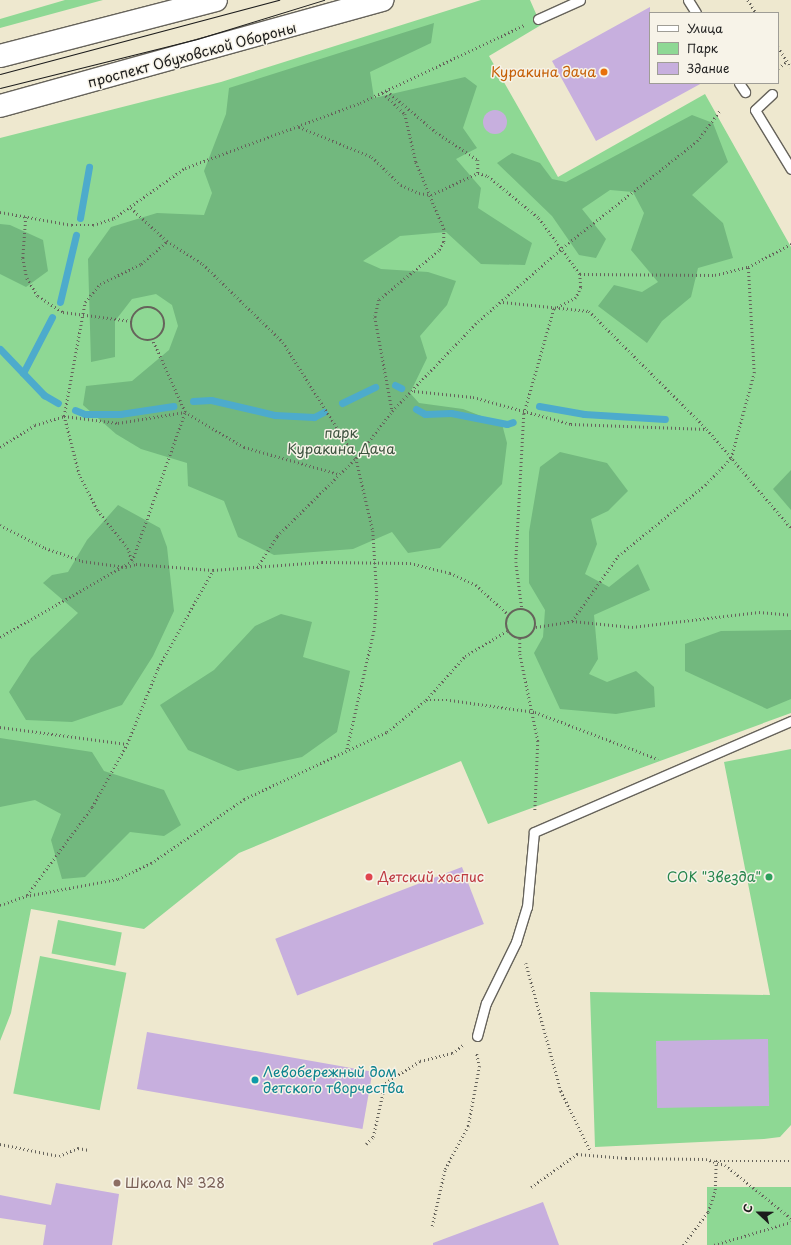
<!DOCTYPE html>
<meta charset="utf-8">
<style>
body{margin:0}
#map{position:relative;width:791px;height:1245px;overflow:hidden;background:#eee8cf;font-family:"Playpen Sans",sans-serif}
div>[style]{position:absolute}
.green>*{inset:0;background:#8ed894;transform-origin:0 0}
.forest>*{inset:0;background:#72b87e}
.stream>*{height:7px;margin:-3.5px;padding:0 3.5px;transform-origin:3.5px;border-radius:3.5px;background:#4dabcc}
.building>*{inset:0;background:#c7afde;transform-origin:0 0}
.round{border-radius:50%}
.path>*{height:2.5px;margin-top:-1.25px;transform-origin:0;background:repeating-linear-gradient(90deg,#66635b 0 1px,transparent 0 4px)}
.path>.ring{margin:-1.25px;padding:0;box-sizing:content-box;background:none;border:2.5px solid #66635b;border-radius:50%}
.roads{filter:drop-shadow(1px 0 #66635b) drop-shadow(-1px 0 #66635b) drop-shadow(0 1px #66635b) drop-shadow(0 -1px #66635b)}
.lane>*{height:9px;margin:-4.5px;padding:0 4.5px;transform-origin:4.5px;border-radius:4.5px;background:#fff}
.primary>*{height:22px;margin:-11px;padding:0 11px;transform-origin:11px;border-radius:11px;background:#fff}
.tram>*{height:1px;margin:-0.5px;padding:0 0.5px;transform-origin:0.5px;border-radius:0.5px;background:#1c1c1c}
.dots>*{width:11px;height:11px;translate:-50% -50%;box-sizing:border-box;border:2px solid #f7f3e8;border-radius:50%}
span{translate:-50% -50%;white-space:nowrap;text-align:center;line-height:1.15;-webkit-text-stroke:3px #f7f3e8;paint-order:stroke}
.street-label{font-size:14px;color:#1c1c1c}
.food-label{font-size:14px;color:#c56008}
.right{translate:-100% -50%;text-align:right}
.park-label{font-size:14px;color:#3e5440}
.health-label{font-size:14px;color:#be3a42}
.left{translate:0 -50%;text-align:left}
.leisure-label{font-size:14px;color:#27864d}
.culture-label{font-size:14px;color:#0d838f}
.education-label{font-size:14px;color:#785e54}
.legend{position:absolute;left:649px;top:12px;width:130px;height:72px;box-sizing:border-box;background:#f7f3e8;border:1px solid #9f9d96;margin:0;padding:5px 7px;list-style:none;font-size:12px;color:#1c1c1c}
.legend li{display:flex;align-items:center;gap:8px;height:20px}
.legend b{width:20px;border:1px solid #9f9d96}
.north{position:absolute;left:739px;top:1193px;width:40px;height:40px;-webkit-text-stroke:3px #f7f3e8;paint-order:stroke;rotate:292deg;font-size:11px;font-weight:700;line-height:16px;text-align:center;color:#1c1c1c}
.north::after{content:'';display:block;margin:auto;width:14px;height:18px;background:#1c1c1c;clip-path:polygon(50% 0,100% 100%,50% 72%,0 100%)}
</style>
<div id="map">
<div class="green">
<i style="clip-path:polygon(65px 0,103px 0,0 28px,0 19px)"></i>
<i style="clip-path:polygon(481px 0,530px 0,541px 25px,489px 56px,558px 177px,705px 94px,791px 247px,791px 713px,488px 824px,461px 761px,239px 853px,144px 929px,31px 909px,11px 1013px,0 1041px,0 138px,221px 82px)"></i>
<i style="clip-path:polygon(791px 749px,791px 1125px,780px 1137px,764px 1139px,595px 1147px,590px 992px,770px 995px,724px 762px)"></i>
<i style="left:58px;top:920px;width:65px;height:34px;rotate:11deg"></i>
<i style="left:40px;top:956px;width:88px;height:140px;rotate:11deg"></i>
<i style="left:791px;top:1187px;width:58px;height:84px;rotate:90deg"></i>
</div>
<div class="forest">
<i style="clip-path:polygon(434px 23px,431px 43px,370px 72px,374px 98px,465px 77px,477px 86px,463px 128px,477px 148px,456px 159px,481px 188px,478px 208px,532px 243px,525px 265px,481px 264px,446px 232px,400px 236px,363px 261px,381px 269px,428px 272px,456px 281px,447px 305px,420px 336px,427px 358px,410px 393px,419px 403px,463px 409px,502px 424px,507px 443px,502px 484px,440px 548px,408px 553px,392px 532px,353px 549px,274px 555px,238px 537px,224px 501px,188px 486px,187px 463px,141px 449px,116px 434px,83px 405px,86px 386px,132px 381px,169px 350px,178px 326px,172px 305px,156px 294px,132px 299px,115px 321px,115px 357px,91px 362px,88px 259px,111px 227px,157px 213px,204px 215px,212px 193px,204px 171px,226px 114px,229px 88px)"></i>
<i style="clip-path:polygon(692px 115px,713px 123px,728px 162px,692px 195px,723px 223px,733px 258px,698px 268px,691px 297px,662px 321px,647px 343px,598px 306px,614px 285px,642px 292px,658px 282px,631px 250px,644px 213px,633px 192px,610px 190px,582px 209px,606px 239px,596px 258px,579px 255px,552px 216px,497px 163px,512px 153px,540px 163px,552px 179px,566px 182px)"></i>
<i style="clip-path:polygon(0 224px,10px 225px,43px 240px,48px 271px,26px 287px,0 274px)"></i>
<i style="clip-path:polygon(560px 452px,607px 463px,628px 491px,608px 511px,591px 519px,597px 544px,585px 574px,609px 587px,638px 564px,650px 590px,594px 615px,598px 659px,589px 674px,607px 682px,636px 671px,654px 687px,655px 707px,616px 714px,560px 709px,534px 653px,543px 637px,545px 610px,529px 583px,529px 532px,540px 467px)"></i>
<i style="clip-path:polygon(791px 470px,791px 510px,773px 489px)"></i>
<i style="clip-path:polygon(118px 505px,160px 528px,167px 547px,174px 611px,153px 656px,122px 705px,72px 722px,26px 720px,9px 692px,31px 658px,78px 613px,43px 583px,52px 575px,68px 572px,87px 540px)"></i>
<i style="clip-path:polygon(281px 614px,312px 622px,303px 657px,350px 671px,337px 732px,302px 757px,238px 771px,188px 750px,160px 705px,214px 670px,255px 626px)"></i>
<i style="clip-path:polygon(791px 630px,791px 699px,767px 709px,685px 671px,685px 644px,721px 631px)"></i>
<i style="clip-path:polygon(0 738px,92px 752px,104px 771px,164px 790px,181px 825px,164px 836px,130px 832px,85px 877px,62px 879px,51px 840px,61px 814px,35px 800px,0 807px)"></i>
</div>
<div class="stream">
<i style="left:80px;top:218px;width:52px;rotate:-80deg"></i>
<i style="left:60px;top:302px;width:69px;rotate:-76.6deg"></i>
<i style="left:0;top:349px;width:64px;rotate:46.3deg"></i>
<i style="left:44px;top:395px;width:16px;rotate:30deg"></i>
<i style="left:23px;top:373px;width:63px;rotate:-62.6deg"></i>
<i style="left:395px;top:385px;width:7px;rotate:27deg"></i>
<i style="left:193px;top:401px;width:18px;rotate:-3deg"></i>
<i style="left:211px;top:400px;width:66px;rotate:13.2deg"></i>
<i style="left:275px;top:415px;width:39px;rotate:3deg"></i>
<i style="left:314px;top:417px;width:11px;rotate:-27deg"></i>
<i style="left:342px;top:403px;width:37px;rotate:-26deg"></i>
<i style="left:539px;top:406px;width:46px;rotate:10.1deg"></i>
<i style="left:584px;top:414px;width:81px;rotate:3.5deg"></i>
<i style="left:416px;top:409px;width:10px;rotate:29deg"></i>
<i style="left:425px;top:414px;width:26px;rotate:-2deg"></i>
<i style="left:451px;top:413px;width:57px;rotate:11.1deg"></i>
<i style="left:507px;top:424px;width:6px;rotate:-18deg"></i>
<i style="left:75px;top:410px;width:11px;rotate:22deg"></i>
<i style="left:85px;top:414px;width:35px"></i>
<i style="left:120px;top:414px;width:54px;rotate:-8.6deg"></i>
</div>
<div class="building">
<i style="clip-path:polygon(650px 7px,650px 83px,702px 83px,596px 141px,552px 61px)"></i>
<i class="round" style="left:483px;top:110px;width:24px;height:24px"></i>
<i style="left:462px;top:867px;width:61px;height:200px;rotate:69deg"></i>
<i style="left:147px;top:1032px;width:229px;height:58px;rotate:10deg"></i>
<i style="left:768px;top:1039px;width:67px;height:112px;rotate:89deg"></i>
<i style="clip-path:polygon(56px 1183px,119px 1194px,112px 1245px,43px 1245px,46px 1225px,0 1218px,0 1195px,51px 1205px)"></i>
<i style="clip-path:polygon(543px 1202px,559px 1245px,433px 1245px,433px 1243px)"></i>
</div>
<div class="path">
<i style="left:748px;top:0;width:15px;rotate:58deg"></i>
<i style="left:778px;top:47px;width:24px;rotate:57deg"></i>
<i style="left:778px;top:68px;width:11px;rotate:-38deg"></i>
<i style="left:387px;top:91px;width:64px;rotate:39.9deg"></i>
<i style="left:436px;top:132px;width:50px;rotate:33.7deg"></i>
<i style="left:478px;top:160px;width:13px;rotate:90deg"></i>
<i style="left:383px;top:93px;width:30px;rotate:44deg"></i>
<i style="left:405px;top:114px;width:49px;rotate:77.1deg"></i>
<i style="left:416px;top:162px;width:73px;rotate:67.3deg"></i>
<i style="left:444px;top:229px;width:13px;rotate:90deg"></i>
<i style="left:444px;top:242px;width:10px;rotate:119deg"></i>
<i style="left:439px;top:251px;width:77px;rotate:140.8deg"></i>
<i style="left:379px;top:300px;width:17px;rotate:103deg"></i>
<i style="left:375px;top:317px;width:95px;rotate:79.6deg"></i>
<i style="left:299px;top:127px;width:79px;rotate:22.3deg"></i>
<i style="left:372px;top:157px;width:40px;rotate:44deg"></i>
<i style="left:401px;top:185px;width:20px;rotate:24deg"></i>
<i style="left:419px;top:193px;width:12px;rotate:9deg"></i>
<i style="left:431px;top:195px;width:52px;rotate:-25.1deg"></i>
<i style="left:478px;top:173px;width:10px;rotate:17deg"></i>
<i style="left:488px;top:176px;width:66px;rotate:39.5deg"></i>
<i style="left:539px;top:218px;width:69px;rotate:53.8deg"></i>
<i style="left:580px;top:274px;width:13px;rotate:86deg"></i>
<i style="left:581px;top:287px;width:12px;rotate:114deg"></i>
<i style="left:576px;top:298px;width:25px;rotate:153deg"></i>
<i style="left:554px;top:309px;width:109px;rotate:105.9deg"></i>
<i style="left:524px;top:414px;width:148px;rotate:93.1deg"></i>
<i style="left:516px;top:562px;width:47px;rotate:82.7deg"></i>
<i style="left:131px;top:208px;width:49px;rotate:42.5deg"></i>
<i style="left:167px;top:241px;width:43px;rotate:32.6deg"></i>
<i style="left:203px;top:264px;width:112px;rotate:44.3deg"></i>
<i style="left:283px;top:342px;width:137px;rotate:57.8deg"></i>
<i style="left:356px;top:458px;width:75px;rotate:76.9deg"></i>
<i style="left:373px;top:531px;width:64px;rotate:86.4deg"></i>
<i style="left:377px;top:595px;width:32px;rotate:94deg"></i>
<i style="left:375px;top:627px;width:126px;rotate:102.8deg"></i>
<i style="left:0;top:212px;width:73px;rotate:10.2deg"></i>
<i style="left:72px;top:225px;width:21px"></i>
<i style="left:93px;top:225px;width:22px;rotate:-18deg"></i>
<i style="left:114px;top:218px;width:87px;rotate:-35.2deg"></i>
<i style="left:185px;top:168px;width:187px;rotate:-20.4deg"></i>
<i style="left:360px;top:103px;width:182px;rotate:-25.4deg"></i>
<i style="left:26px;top:217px;width:41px;rotate:94.2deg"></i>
<i style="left:23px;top:258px;width:20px;rotate:79deg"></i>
<i style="left:27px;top:278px;width:21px;rotate:59deg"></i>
<i style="left:38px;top:296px;width:30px;rotate:33deg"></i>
<i style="left:63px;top:312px;width:69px;rotate:7.5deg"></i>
<i style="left:580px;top:274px;width:135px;rotate:0.4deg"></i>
<i style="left:715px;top:275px;width:34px;rotate:-14deg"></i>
<i style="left:748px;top:267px;width:49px;rotate:-28.1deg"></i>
<i style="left:503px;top:302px;width:86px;rotate:6deg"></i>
<i style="left:589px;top:311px;width:167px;rotate:45deg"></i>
<i style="left:707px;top:429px;width:130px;rotate:49.7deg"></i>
<i class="ring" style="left:131px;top:307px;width:31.5px;height:31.5px"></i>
<i style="left:414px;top:391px;width:59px;rotate:5.8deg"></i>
<i style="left:473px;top:397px;width:102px;rotate:15.4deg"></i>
<i style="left:571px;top:424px;width:136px;rotate:2.1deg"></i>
<i style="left:0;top:447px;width:41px;rotate:-32.2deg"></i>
<i style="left:35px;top:425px;width:30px;rotate:-17deg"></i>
<i style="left:64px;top:416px;width:54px;rotate:7.4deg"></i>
<i style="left:118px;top:423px;width:68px;rotate:-9.3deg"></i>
<i style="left:185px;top:412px;width:69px;rotate:30.7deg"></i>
<i style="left:244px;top:447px;width:99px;rotate:15.9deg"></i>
<i style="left:0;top:525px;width:51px;rotate:27.1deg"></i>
<i style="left:45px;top:548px;width:39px;rotate:19deg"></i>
<i style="left:82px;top:561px;width:44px;rotate:7.8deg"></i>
<i style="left:126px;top:567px;width:10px;rotate:-17deg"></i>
<i style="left:136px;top:564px;width:77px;rotate:4.5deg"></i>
<i style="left:213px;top:570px;width:109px;rotate:-4.2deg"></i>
<i style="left:322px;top:562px;width:88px;rotate:0.7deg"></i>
<i style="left:410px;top:563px;width:41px;rotate:14deg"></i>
<i style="left:450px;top:573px;width:29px;rotate:25deg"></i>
<i style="left:476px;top:585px;width:45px;rotate:42.3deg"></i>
<i style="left:131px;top:560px;width:11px;rotate:-105deg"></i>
<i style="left:128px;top:549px;width:50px;rotate:-128.5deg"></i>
<i style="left:97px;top:510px;width:39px;rotate:-117deg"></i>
<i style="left:79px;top:475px;width:61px;rotate:-104.3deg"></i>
<i style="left:64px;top:416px;width:116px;rotate:-79.6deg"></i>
<i style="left:85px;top:302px;width:23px;rotate:-50deg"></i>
<i style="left:100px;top:284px;width:46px;rotate:-26deg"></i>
<i style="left:141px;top:264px;width:35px;rotate:-41deg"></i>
<i style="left:257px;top:568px;width:38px;rotate:-58deg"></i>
<i style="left:277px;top:536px;width:111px;rotate:-44.6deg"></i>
<i style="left:356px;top:458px;width:59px;rotate:-52.5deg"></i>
<i style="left:392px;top:411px;width:120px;rotate:-46.3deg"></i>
<i style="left:475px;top:324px;width:116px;rotate:-41.1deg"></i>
<i style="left:562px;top:248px;width:172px;rotate:-38.4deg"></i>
<i style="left:697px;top:141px;width:38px;rotate:-53deg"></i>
<i class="ring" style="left:506px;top:609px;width:27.5px;height:27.5px"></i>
<i style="left:572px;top:621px;width:80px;rotate:-54.7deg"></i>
<i style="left:618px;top:556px;width:112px;rotate:-39.2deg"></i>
<i style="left:705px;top:485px;width:37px;rotate:-46deg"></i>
<i style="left:731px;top:458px;width:88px;rotate:-74.9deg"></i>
<i style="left:754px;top:373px;width:106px;rotate:-93.2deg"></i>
<i style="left:536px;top:627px;width:36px;rotate:-9deg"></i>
<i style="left:572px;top:621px;width:60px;rotate:5.7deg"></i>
<i style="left:632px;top:627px;width:128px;rotate:-6.7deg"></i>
<i style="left:759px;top:612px;width:32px;rotate:5deg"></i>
<i style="left:0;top:637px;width:152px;rotate:-29.9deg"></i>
<i style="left:132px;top:561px;width:158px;rotate:-70.4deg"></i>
<i style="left:185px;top:412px;width:78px;rotate:-114.3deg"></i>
<i style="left:520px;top:639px;width:15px;rotate:90deg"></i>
<i style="left:520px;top:654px;width:89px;rotate:78.3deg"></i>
<i style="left:538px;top:741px;width:71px;rotate:92.4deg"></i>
<i style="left:426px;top:700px;width:24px"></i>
<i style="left:450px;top:700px;width:86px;rotate:8deg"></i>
<i style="left:535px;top:712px;width:132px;rotate:20.9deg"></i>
<i style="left:0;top:727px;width:128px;rotate:7.6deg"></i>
<i style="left:27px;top:895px;width:109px;rotate:-53.5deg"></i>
<i style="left:92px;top:807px;width:72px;rotate:-60.9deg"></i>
<i style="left:127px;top:744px;width:82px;rotate:-67.8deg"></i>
<i style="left:158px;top:668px;width:112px;rotate:-60.7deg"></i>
<i style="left:0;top:905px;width:28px;rotate:-19deg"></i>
<i style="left:26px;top:896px;width:94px;rotate:-10.5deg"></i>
<i style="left:118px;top:879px;width:37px;rotate:-26deg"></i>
<i style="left:151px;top:863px;width:113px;rotate:-34.5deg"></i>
<i style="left:244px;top:799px;width:158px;rotate:-25.1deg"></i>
<i style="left:387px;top:732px;width:50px;rotate:-39.4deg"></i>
<i style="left:426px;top:700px;width:59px;rotate:-48.4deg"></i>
<i style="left:465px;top:656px;width:49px;rotate:-30.8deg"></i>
<i style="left:526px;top:963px;width:133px;rotate:74.7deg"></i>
<i style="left:561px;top:1091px;width:68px;rotate:63.8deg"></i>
<i style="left:0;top:1144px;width:60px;rotate:11.5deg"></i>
<i style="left:59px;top:1156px;width:21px;rotate:-23deg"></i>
<i style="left:78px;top:1148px;width:11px;rotate:10deg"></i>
<i style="left:366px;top:1144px;width:10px;rotate:-45deg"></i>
<i style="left:373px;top:1137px;width:55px;rotate:-77.5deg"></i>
<i style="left:385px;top:1083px;width:41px;rotate:-32.2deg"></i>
<i style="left:420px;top:1061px;width:33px;rotate:-14deg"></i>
<i style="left:452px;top:1053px;width:14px;rotate:-36deg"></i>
<i style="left:531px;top:1187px;width:57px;rotate:-35.7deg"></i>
<i style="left:577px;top:1154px;width:49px;rotate:4.7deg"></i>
<i style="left:626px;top:1158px;width:80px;rotate:0.7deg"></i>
<i style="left:706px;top:1159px;width:20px;rotate:18deg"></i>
<i style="left:725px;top:1165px;width:85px;rotate:38.8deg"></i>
<i style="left:432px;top:1226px;width:58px;rotate:-77.2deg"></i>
<i style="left:445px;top:1169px;width:49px;rotate:-61.9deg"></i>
<i style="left:468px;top:1126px;width:60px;rotate:-79.4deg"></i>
<i style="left:479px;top:1067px;width:15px;rotate:-101deg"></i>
<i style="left:683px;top:1245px;width:41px;rotate:-52.9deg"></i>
<i style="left:708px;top:1212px;width:23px;rotate:-72deg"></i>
<i style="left:715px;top:1190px;width:29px;rotate:-88deg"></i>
<i style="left:716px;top:1161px;width:75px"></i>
<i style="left:714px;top:1245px;width:80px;rotate:-16.6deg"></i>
</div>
<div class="roads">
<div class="lane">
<i style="left:688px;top:0;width:15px;rotate:58deg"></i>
<i style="left:538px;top:19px;width:46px;rotate:-24.3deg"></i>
<i style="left:739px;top:83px;width:11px;rotate:56deg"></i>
<i style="left:772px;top:94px;width:23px;rotate:137deg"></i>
<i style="left:755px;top:110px;width:69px;rotate:58.6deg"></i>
<i style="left:477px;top:1036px;width:34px;rotate:-75deg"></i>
<i style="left:486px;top:1003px;width:68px;rotate:-63.8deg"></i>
<i style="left:516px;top:942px;width:37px;rotate:-73deg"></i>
<i style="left:527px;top:907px;width:75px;rotate:-84.7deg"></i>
<i style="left:534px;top:832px;width:280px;rotate:-23.4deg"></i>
</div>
<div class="primary">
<i style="left:0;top:56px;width:223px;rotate:-14.5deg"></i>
<i style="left:0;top:106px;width:397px;rotate:-15.5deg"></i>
</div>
</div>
<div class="tram">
<i style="left:0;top:74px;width:289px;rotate:-14.9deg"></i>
<i style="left:0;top:88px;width:203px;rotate:-14deg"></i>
<i style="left:197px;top:39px;width:133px;rotate:-17.1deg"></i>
</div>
<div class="dots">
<i style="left:604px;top:72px;background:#e8710a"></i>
<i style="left:369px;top:877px;background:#e0444e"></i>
<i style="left:769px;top:877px;background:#2e9e5b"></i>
<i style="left:255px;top:1080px;background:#0f9aa8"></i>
<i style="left:117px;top:1183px;background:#8d6e63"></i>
</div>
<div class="street-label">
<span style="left:192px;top:55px;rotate:-15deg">проспект Обуховской Обороны</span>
</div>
<div class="food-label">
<span class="right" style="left:596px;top:72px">Куракина дача</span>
</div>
<div class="park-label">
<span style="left:341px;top:441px">парк<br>Куракина Дача</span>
</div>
<div class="health-label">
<span class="left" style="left:378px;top:877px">Детский хоспис</span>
</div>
<div class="leisure-label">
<span class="right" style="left:761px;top:877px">СОК "Звезда"</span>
</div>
<div class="culture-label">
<span class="left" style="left:263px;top:1080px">Левобережный дом<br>детского творчества</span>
</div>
<div class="education-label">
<span class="left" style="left:125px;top:1183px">Школа № 328</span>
</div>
<ul class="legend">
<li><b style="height:5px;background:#fff"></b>Улица</li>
<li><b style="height:11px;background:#8ed894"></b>Парк</li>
<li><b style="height:11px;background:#c7afde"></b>Здание</li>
</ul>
<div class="north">С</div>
</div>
